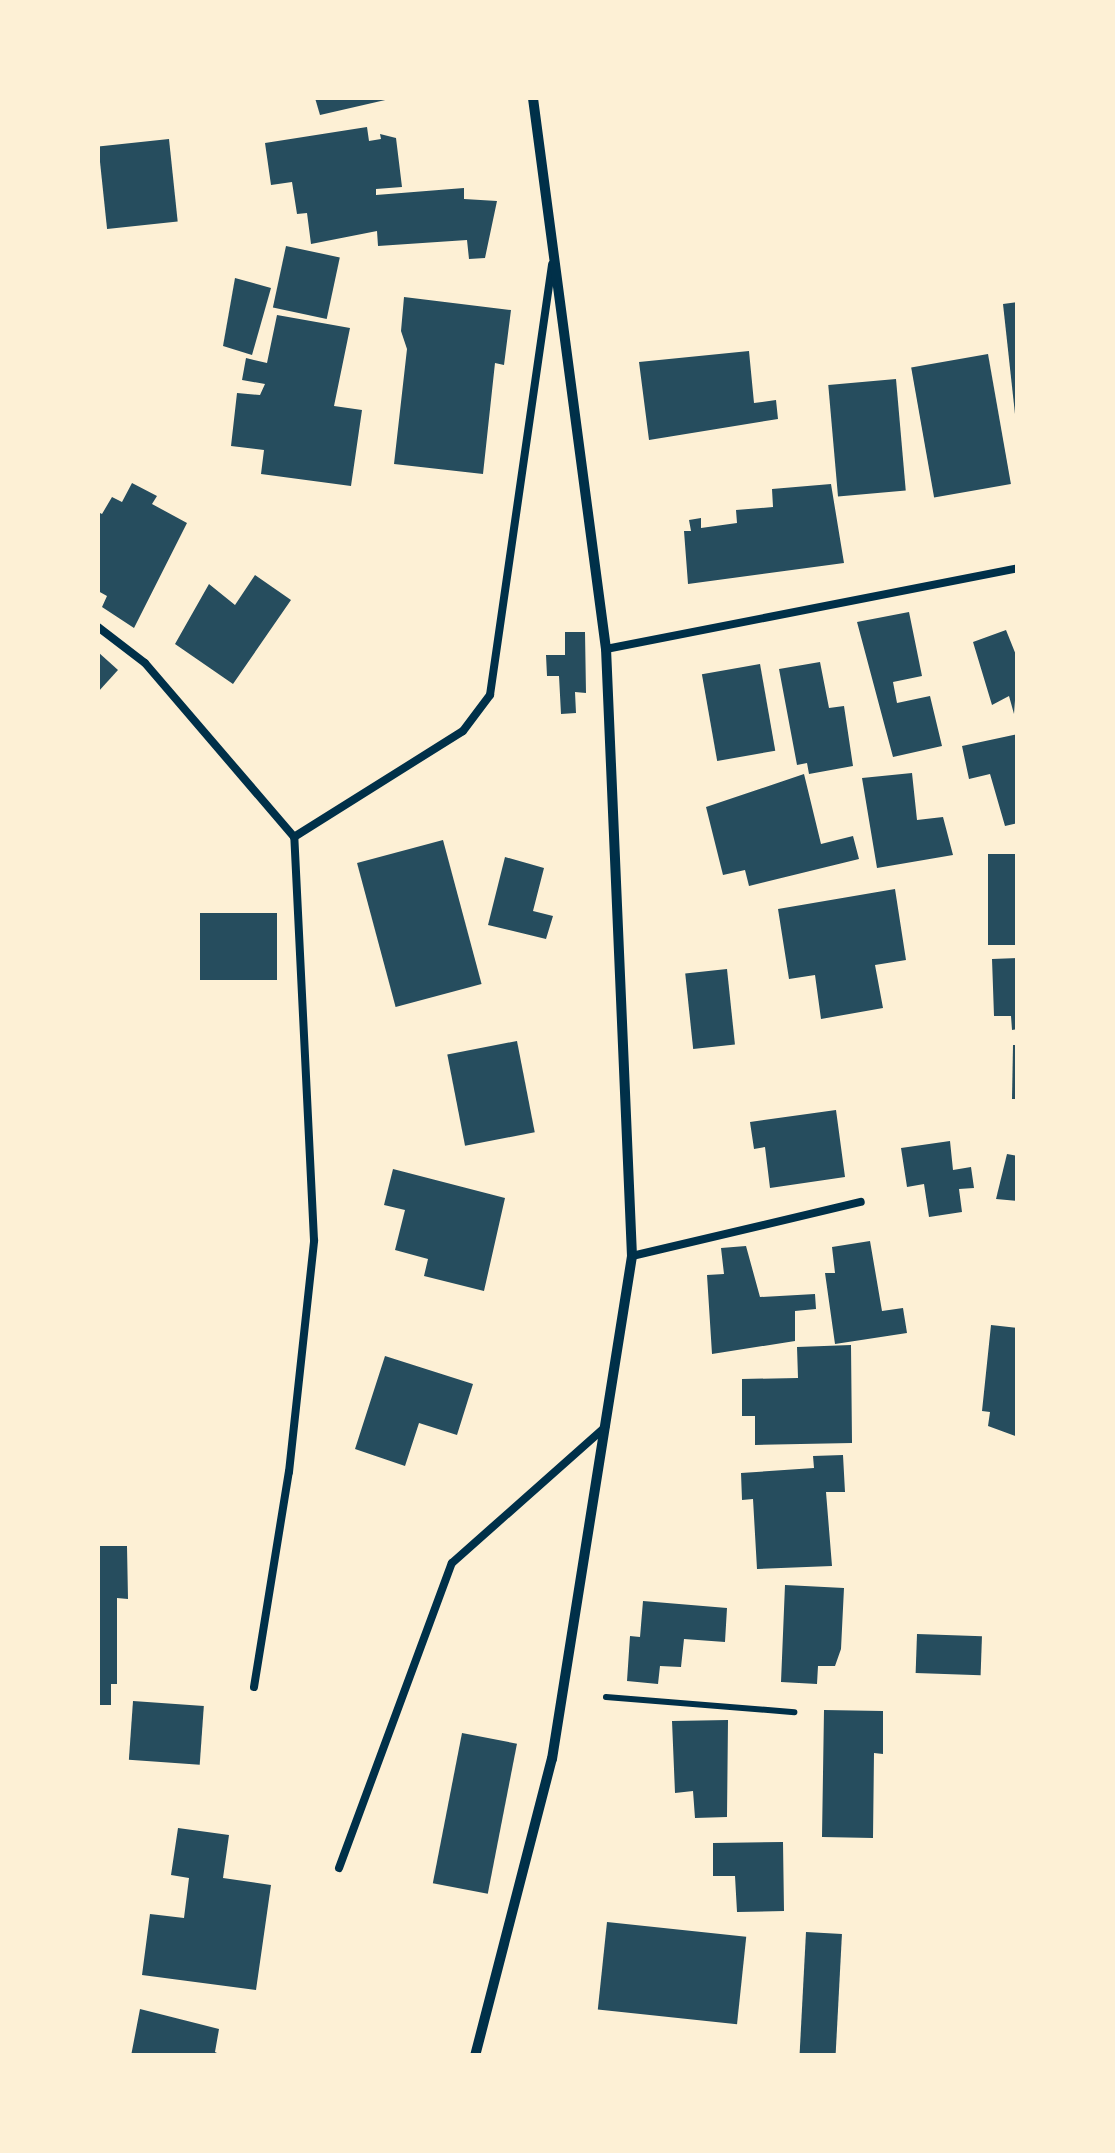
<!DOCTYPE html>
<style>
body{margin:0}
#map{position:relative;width:1115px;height:2153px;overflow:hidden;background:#fdf0d5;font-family:Spectral,serif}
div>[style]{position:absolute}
.building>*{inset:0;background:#264d5e;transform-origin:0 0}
.path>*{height:6px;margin:-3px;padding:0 3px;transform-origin:3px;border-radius:3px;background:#003049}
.service>*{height:8px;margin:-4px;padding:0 4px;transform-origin:4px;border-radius:4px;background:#003049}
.minor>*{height:10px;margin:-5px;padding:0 5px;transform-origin:5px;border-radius:5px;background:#003049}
span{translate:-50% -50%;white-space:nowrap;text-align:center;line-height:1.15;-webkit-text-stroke:10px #fdf0d5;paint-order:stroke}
.frame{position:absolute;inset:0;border:100px solid #fdf0d5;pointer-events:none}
</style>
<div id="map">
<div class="building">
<i style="clip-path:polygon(315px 98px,394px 98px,320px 115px)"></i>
<i style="clip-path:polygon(367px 127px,369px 141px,381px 139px,380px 134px,396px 138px,402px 187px,376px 189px,376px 195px,464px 188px,464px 199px,497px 201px,485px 258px,469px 259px,467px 240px,378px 246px,377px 231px,311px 244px,307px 213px,297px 214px,292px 182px,271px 185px,265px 143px)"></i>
<i style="left:169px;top:139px;width:83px;height:71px;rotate:84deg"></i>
<i style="left:286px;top:246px;width:55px;height:63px;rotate:12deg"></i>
<i style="clip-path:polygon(235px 278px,271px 288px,252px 355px,223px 346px)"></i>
<i style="clip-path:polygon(404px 297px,511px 310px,504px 365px,495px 363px,483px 474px,394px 464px,407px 349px,401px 331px)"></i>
<i style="clip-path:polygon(1018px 302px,1018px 414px,1015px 414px,1003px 304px)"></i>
<i style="clip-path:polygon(277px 315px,350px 328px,334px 406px,362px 410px,351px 486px,261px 474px,264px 450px,231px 446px,237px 393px,260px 395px,265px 384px,242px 380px,246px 358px,267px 363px)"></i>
<i style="clip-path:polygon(749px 351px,754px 403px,776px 400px,778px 419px,649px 440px,639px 362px)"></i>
<i style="left:988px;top:354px;width:132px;height:78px;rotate:80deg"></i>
<i style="left:896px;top:379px;width:112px;height:68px;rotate:85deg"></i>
<i style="clip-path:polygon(132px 483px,157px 496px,152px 504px,187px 523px,134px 628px,102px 607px,107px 596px,98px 591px,98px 512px,102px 514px,112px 497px,122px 502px)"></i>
<i style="clip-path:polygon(831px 484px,844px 563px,688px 584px,684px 531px,691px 531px,689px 520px,701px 518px,701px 528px,737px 523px,736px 510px,773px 507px,772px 489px)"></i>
<i style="clip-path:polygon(255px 575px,291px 600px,233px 684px,175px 644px,209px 584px,235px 605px)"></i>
<i style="clip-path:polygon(909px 612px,922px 676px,893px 682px,897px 703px,930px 696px,942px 746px,893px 757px,857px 622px)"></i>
<i style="clip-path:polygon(1006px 630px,1018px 660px,1014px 714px,1009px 696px,992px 705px,973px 642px)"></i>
<i style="clip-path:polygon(565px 632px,585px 632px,586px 693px,575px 692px,576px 713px,561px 714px,559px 676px,547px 676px,546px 655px,565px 655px)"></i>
<i style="clip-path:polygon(98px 652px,118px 670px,98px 692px)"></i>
<i style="clip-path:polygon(820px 662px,829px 708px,844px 706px,853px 766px,809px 774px,807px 763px,797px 765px,779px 669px)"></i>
<i style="left:760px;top:664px;width:88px;height:59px;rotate:80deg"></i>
<i style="clip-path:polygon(1018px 734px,1018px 823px,1005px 826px,990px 774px,969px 779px,962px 746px)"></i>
<i style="clip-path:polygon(912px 773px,917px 820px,943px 817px,953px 855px,877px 868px,862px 778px)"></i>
<i style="clip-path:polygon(804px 774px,821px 844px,853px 836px,859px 859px,749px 886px,745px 870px,723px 875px,706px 807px)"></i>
<i style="left:443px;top:840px;width:149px;height:89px;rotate:75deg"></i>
<i style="left:988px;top:854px;width:30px;height:91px"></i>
<i style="clip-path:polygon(505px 857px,544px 868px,533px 911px,553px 916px,546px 939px,488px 925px)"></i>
<i style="clip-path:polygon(895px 889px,906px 960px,875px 965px,883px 1008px,821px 1019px,815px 975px,789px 979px,778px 909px)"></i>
<i style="left:277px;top:913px;width:67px;height:77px;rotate:90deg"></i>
<i style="clip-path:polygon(1018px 958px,1018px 1029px,1012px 1030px,1011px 1016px,994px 1016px,992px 959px)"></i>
<i style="left:727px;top:969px;width:76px;height:42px;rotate:84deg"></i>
<i style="left:517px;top:1041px;width:93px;height:71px;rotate:79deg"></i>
<i style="clip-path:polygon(1013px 1045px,1018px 1045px,1018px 1099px,1012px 1099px)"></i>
<i style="clip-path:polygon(836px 1110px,845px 1177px,770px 1188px,765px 1147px,754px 1149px,750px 1122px)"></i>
<i style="clip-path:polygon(950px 1141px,953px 1170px,971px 1167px,974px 1188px,959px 1189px,962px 1212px,929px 1217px,924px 1184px,907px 1187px,901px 1148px)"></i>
<i style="clip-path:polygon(1007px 1154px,1018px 1156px,1018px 1201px,996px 1199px)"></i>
<i style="clip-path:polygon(393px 1169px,505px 1198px,484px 1291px,424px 1276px,428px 1259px,395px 1250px,405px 1210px,384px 1205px)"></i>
<i style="clip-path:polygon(870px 1241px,882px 1311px,903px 1308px,907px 1333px,835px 1344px,825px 1273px,835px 1273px,832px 1247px)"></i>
<i style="clip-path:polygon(746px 1246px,760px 1297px,815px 1294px,816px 1309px,795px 1311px,795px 1341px,712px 1354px,707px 1275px,724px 1274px,721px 1248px)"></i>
<i style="clip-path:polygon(991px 1325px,1018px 1328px,1018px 1437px,988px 1426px,990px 1412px,982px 1411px)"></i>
<i style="clip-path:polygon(851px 1345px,852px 1443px,755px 1445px,755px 1416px,742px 1416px,742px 1379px,798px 1378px,797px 1347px)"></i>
<i style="clip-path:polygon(385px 1356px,473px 1384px,457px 1435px,419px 1423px,405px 1466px,355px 1449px)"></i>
<i style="clip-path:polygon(843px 1455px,845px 1492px,826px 1492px,832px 1566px,757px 1569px,753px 1499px,742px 1500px,741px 1473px,814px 1468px,813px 1456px)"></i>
<i style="clip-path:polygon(98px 1546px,127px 1546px,128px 1599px,117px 1598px,117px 1684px,111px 1684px,111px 1705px,98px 1705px)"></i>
<i style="clip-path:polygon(785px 1585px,844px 1588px,841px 1649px,835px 1666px,818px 1666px,817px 1684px,781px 1682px)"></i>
<i style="clip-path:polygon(643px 1601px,727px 1608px,725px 1642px,684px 1639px,681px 1667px,660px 1666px,658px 1684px,627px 1681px,630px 1636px,640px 1637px)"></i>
<i style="left:917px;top:1634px;width:65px;height:39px;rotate:2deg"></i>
<i style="left:133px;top:1701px;width:71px;height:59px;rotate:4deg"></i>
<i style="clip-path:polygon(824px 1710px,883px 1711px,883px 1754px,874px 1753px,873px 1838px,822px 1837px)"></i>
<i style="clip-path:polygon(728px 1720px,727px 1817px,695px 1818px,693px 1791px,675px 1793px,672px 1721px)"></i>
<i style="left:462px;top:1733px;width:56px;height:153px;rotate:11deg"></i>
<i style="clip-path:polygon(178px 1828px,229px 1835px,223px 1878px,271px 1885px,256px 1990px,142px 1975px,150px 1914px,184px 1918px,189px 1878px,171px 1875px)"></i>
<i style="clip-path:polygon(783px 1842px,784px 1911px,737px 1912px,735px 1876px,713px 1876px,713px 1843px)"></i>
<i style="left:607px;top:1922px;width:140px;height:88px;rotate:6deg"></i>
<i style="left:806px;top:1932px;width:36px;height:124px;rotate:3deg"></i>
<i style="clip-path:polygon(140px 2009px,219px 2029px,215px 2052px,223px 2056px,131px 2056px)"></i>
</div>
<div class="path">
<i style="left:606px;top:1697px;width:189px;rotate:4.6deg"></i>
</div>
<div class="service">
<i style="left:98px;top:627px;width:59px;rotate:37.5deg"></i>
<i style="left:145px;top:663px;width:229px;rotate:49.4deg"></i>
<i style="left:606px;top:649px;width:420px;rotate:-11.1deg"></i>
<i style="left:632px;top:1256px;width:235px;rotate:-13.3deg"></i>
<i style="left:254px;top:1687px;width:218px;rotate:-80.8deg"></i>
<i style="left:289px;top:1472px;width:233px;rotate:-83.8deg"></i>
<i style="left:314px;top:1240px;width:403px;rotate:-92.8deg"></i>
<i style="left:294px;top:837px;width:199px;rotate:-32.1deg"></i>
<i style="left:463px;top:731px;width:45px;rotate:-53.1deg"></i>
<i style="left:490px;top:695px;width:435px;rotate:-81.8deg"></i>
<i style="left:339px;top:1868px;width:325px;rotate:-69.7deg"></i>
<i style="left:452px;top:1563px;width:205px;rotate:-41.6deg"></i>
</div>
<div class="minor">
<i style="left:475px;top:2056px;width:307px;rotate:-75.5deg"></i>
<i style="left:552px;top:1759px;width:509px;rotate:-80.96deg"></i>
<i style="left:632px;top:1256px;width:608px;rotate:-92.45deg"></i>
<i style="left:606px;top:649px;width:556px;rotate:-97.55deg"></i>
</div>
<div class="frame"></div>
</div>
